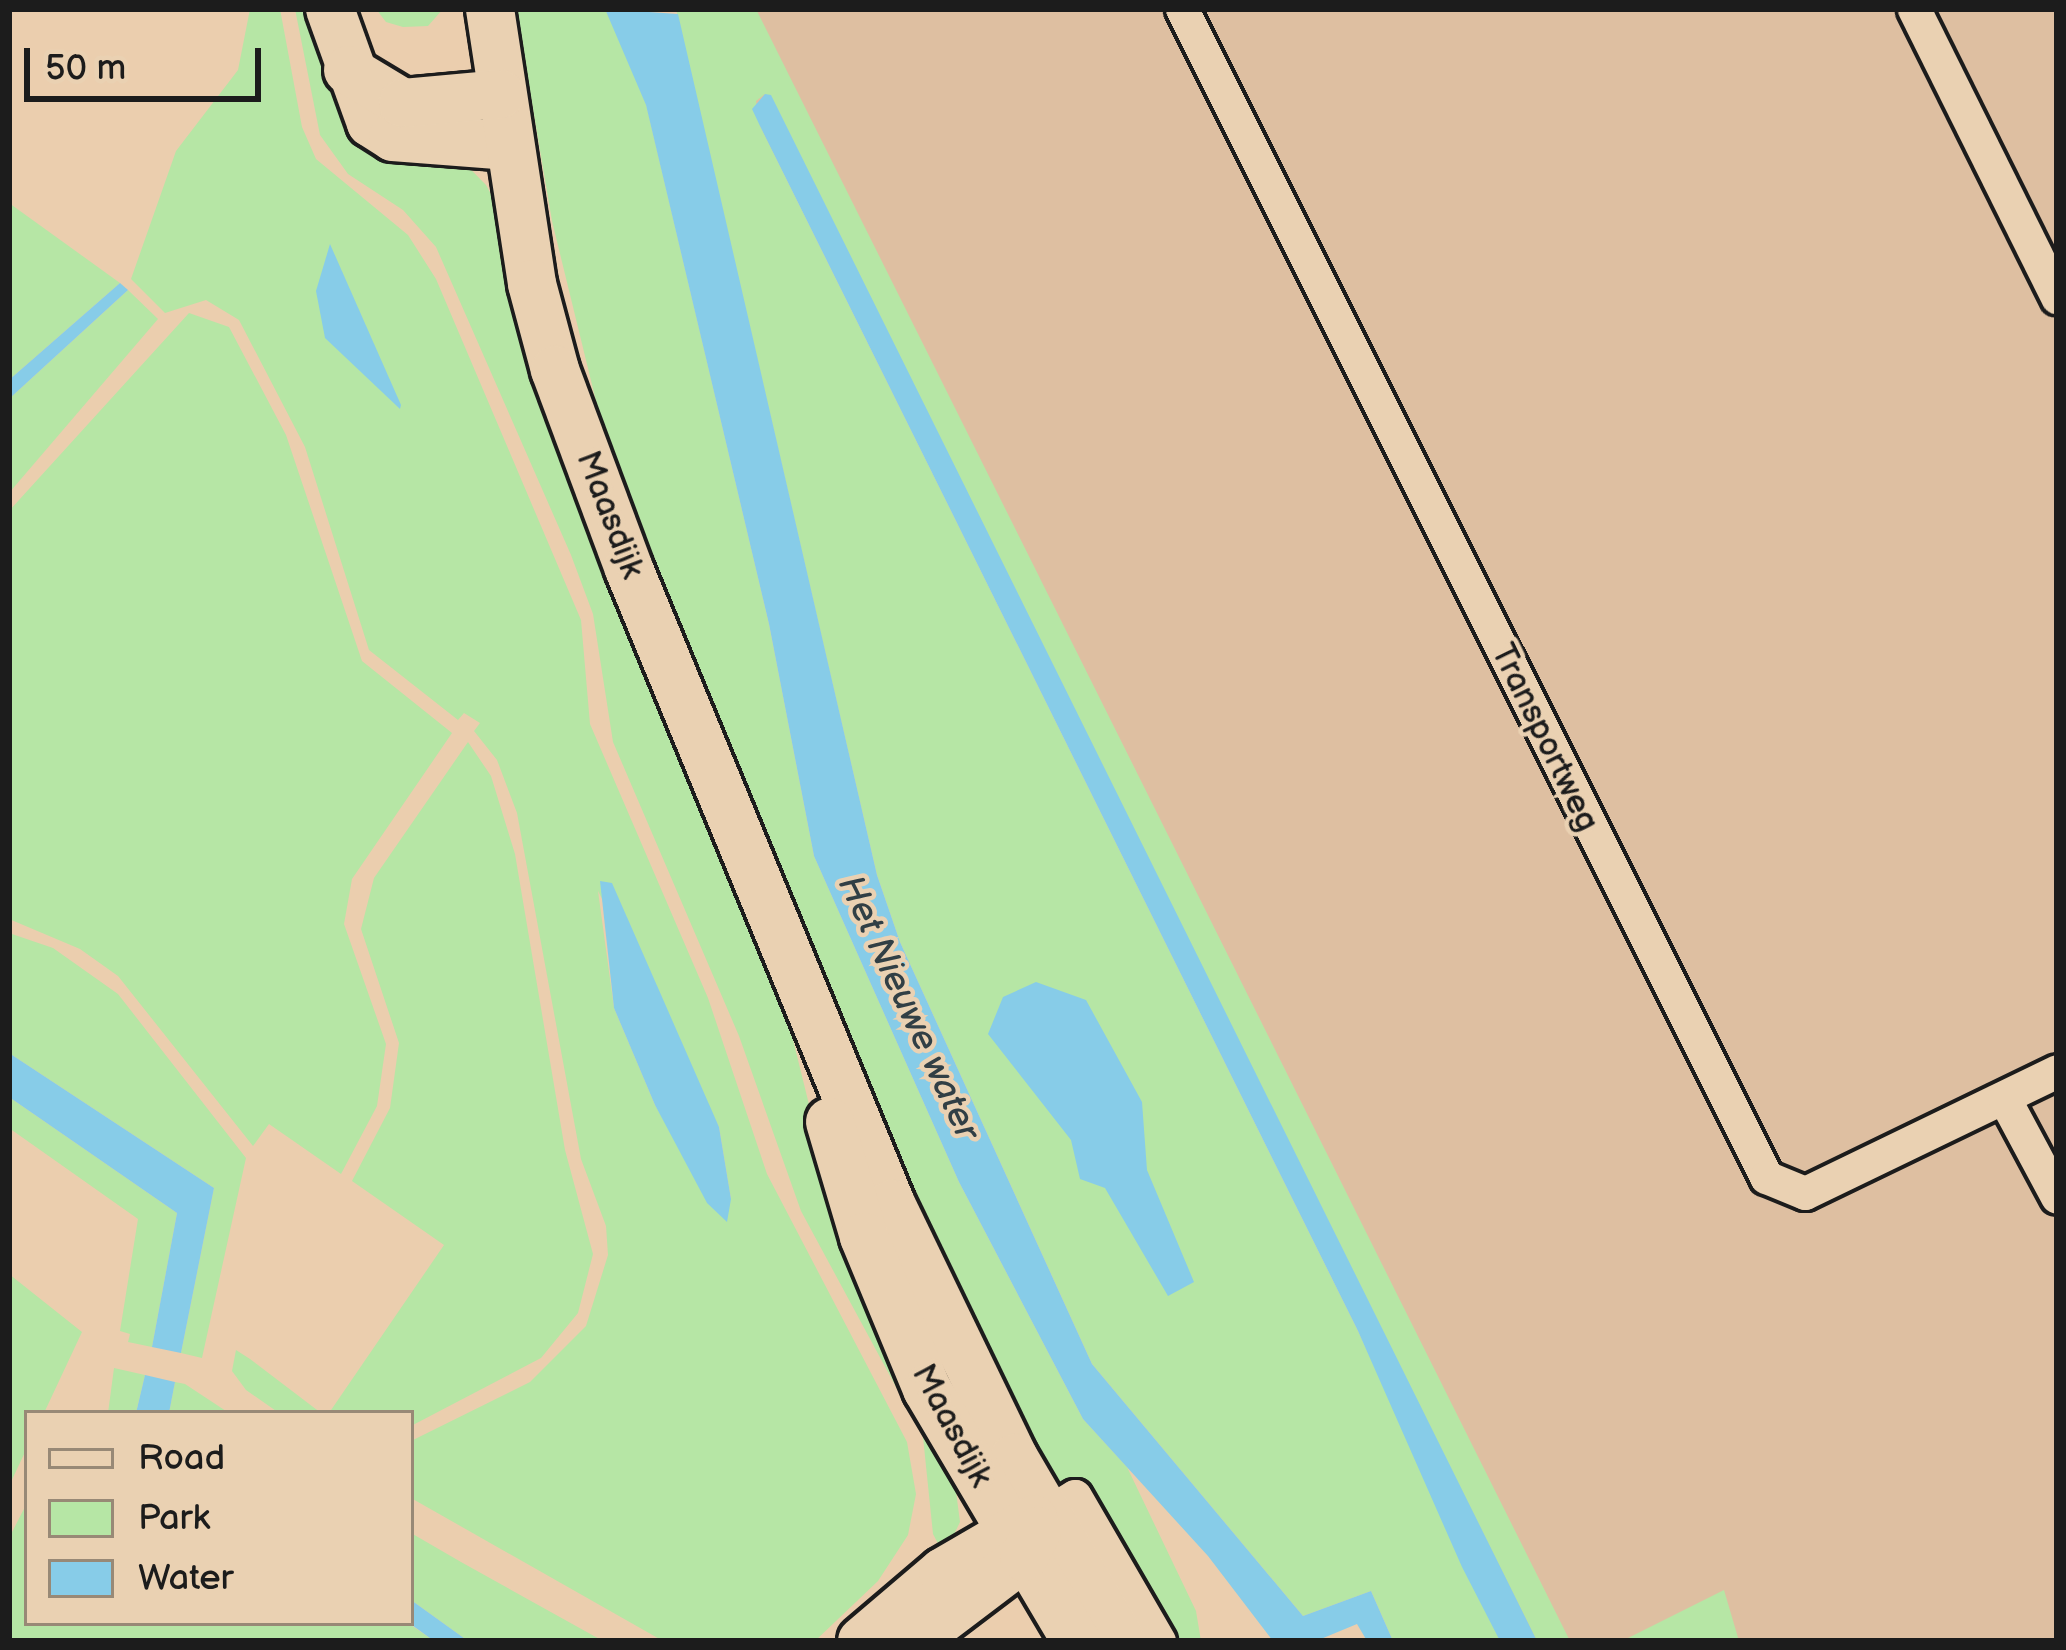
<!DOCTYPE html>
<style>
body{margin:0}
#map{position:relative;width:2066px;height:1650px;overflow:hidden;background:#ebceae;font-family:"Balsamiq Sans",sans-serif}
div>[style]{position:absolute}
.built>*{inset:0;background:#debfa1}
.green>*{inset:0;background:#b6e6a5}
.water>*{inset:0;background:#87cce8}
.roads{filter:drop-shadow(3px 0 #1c1c1c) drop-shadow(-3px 0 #1c1c1c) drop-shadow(0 3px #1c1c1c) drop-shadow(0 -3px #1c1c1c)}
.street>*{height:33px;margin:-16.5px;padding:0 16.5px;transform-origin:16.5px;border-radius:16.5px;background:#ead1b2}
.secondary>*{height:48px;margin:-24px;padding:0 24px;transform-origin:24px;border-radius:24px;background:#ead1b2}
span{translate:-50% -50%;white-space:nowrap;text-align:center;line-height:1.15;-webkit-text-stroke:9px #ead1b2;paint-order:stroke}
.street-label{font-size:33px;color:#1c1c1c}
.water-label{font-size:36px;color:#313f45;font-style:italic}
.frame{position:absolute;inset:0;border:12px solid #1c1c1c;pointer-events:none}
.legend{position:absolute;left:24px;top:1410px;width:390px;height:216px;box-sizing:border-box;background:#ead1b2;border:3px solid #988976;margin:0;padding:15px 21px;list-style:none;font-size:36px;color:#1c1c1c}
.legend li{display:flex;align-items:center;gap:24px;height:60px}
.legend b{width:60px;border:3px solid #988976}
.scale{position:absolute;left:24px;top:48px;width:237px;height:54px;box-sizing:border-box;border:6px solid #1c1c1c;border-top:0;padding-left:15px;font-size:36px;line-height:42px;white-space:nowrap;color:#1c1c1c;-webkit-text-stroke:9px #ead1b2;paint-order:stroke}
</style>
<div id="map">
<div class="built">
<i style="clip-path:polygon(700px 9px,2057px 9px,2057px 1641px,1533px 1641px)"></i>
</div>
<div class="green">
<i style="clip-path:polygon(evenodd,250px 9px,280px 9px,302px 127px,316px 159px,408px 235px,436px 279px,581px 620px,590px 724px,708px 998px,767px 1174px,907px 1442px,916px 1494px,908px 1535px,878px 1581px,815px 1641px,663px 1641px,411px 1498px,411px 1441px,530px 1382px,586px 1326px,608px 1255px,606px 1226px,581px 1159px,517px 813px,497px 760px,474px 731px,480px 723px,464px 713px,458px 720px,369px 650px,305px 447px,239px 320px,206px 300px,165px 313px,131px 279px,176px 151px,238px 70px,250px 9px,598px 891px,719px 1127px,731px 1199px,715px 1209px,655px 1105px,614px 1008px,598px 891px)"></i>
<i style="clip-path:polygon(295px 9px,314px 9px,486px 185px,498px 207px,780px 987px,820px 1149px,954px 1476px,960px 1522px,944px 1555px,933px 1534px,923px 1437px,801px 1211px,739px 1036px,613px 742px,593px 614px,571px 555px,436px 247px,403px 210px,348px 174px,320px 135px)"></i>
<i style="clip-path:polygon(376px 9px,443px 9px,428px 26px,403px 27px,386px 22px)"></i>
<i style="clip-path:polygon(516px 9px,605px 9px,610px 19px,646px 104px,769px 624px,814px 856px,959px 1182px,1083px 1419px,1127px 1467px,1196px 1611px,1201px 1641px,1170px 1641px,1077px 1483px,1048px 1480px,1024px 1461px,616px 483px,552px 221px)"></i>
<i style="clip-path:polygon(676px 9px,756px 9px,1570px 1641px,1537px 1641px,765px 94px,756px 101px,760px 126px,1358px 1331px,1500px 1641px,1393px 1641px,1371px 1591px,1303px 1616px,1092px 1364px,900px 942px,877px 875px)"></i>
<i style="clip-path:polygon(9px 203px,120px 283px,9px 380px)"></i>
<i style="clip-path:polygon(128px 290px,158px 319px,9px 493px,9px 399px)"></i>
<i style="clip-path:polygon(189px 313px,229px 327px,286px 435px,362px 661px,452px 733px,352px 879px,344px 924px,386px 1044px,377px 1106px,341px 1174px,269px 1124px,253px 1146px,118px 976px,80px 949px,9px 919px,9px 511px)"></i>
<i style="clip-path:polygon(468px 742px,491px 776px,515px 854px,565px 1150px,593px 1254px,578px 1313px,541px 1358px,411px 1426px,411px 1413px,329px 1413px,444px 1245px,352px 1181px,390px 1108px,399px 1043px,361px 929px,374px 878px)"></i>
<i style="clip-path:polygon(9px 933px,53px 948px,118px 994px,246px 1158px,202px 1358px,181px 1353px,214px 1188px,9px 1053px)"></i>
<i style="clip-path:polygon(9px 1097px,177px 1213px,152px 1347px,128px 1342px,130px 1334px,120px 1331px,138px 1219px,9px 1128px)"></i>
<i style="clip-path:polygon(9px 1274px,82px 1332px,44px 1413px,27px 1413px,27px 1448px,9px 1486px)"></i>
<i style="clip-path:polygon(236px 1350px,250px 1359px,321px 1413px,279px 1413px,246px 1390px,232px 1371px)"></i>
<i style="clip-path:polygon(114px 1368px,145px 1375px,136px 1413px,108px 1413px)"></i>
<i style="clip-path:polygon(175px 1382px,185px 1384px,229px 1413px,169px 1413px)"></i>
<i style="clip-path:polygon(27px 1503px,27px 1623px,408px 1623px,434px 1641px,9px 1641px,9px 1538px)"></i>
<i style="clip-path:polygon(411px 1533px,461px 1562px,603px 1641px,468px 1641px,411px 1600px)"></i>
<i style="clip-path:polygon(1724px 1590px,1739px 1641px,1622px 1641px)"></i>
</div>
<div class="water">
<i style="clip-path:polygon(605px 9px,678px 14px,877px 875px,900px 942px,1092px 1364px,1303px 1616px,1371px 1591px,1393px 1641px,1367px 1641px,1357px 1624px,1316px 1641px,1273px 1641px,1208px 1556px,1083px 1419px,959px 1182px,814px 856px,769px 624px,646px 105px)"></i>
<i style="clip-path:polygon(765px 94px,771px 95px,1537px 1641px,1500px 1641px,1462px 1567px,1358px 1331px,760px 126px,752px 109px)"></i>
<i style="clip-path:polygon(330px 244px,401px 405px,400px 409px,325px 338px,316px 291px)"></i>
<i style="clip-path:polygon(120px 283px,128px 290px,9px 399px,9px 380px)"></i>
<i style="clip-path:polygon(600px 881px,612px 883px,719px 1127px,731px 1199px,727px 1222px,707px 1203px,655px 1105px,614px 1008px)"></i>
<i style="clip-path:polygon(1036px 982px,1086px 1000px,1142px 1102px,1147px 1170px,1194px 1282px,1168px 1296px,1105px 1188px,1080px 1179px,1071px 1140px,988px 1034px,1003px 997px)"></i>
<i style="clip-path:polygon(9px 1053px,214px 1188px,181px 1353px,152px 1347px,177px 1213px,9px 1097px)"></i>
<i style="clip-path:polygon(145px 1375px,175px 1382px,169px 1413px,136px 1413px)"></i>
<i style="clip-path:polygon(411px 1600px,468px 1641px,434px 1641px,409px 1623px)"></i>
</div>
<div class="roads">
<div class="street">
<i style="left:1182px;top:9px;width:1306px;rotate:63.43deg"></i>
<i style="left:1766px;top:1177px;width:42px;rotate:22.3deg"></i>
<i style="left:1805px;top:1193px;width:280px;rotate:-25.8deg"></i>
<i style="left:1914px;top:9px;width:322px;rotate:63.6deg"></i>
<i style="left:2004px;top:1098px;width:112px;rotate:61.8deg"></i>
<i style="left:1044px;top:1515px;width:36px;rotate:-32deg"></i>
<i style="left:1075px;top:1496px;width:168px;rotate:59.9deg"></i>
</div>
<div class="secondary">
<i style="left:330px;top:9px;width:121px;rotate:70.2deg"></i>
<i style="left:371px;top:123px;width:26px;rotate:32deg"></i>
<i style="left:393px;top:137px;width:114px;rotate:4.5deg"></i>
<i style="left:490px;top:9px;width:278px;rotate:81.3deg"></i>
<i style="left:532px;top:284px;width:89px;rotate:75deg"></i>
<i style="left:555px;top:370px;width:212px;rotate:69.6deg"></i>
<i style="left:629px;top:569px;width:687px;rotate:67.58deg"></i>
<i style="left:891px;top:1204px;width:282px;rotate:64.2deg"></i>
<i style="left:1014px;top:1458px;width:212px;rotate:59.7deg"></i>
<i style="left:348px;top:70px;width:64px;rotate:31deg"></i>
<i style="left:403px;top:103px;width:98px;rotate:-5.2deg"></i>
<i style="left:830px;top:1122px;width:120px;rotate:73.5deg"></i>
<i style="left:864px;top:1237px;width:165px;rotate:67.5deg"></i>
<i style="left:927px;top:1389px;width:293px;rotate:59.4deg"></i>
<i style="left:862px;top:1641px;width:106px;rotate:-40.4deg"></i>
<i style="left:943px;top:1572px;width:105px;rotate:-30.2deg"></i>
<i style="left:913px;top:1641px;width:139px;rotate:-37.1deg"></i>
<i style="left:1024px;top:1557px;width:29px;rotate:-63deg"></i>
</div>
</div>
<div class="street-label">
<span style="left:609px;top:515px;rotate:69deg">Maasdijk</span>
<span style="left:1544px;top:738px;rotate:64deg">Transportweg</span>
<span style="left:951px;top:1426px;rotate:62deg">Maasdijk</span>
</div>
<div class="water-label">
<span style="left:908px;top:1008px;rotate:65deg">Het Nieuwe water</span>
</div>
<div class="frame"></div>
<ul class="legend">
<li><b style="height:15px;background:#ead1b2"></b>Road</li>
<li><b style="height:33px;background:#b6e6a5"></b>Park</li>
<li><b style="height:33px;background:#87cce8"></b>Water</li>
</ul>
<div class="scale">50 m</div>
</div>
